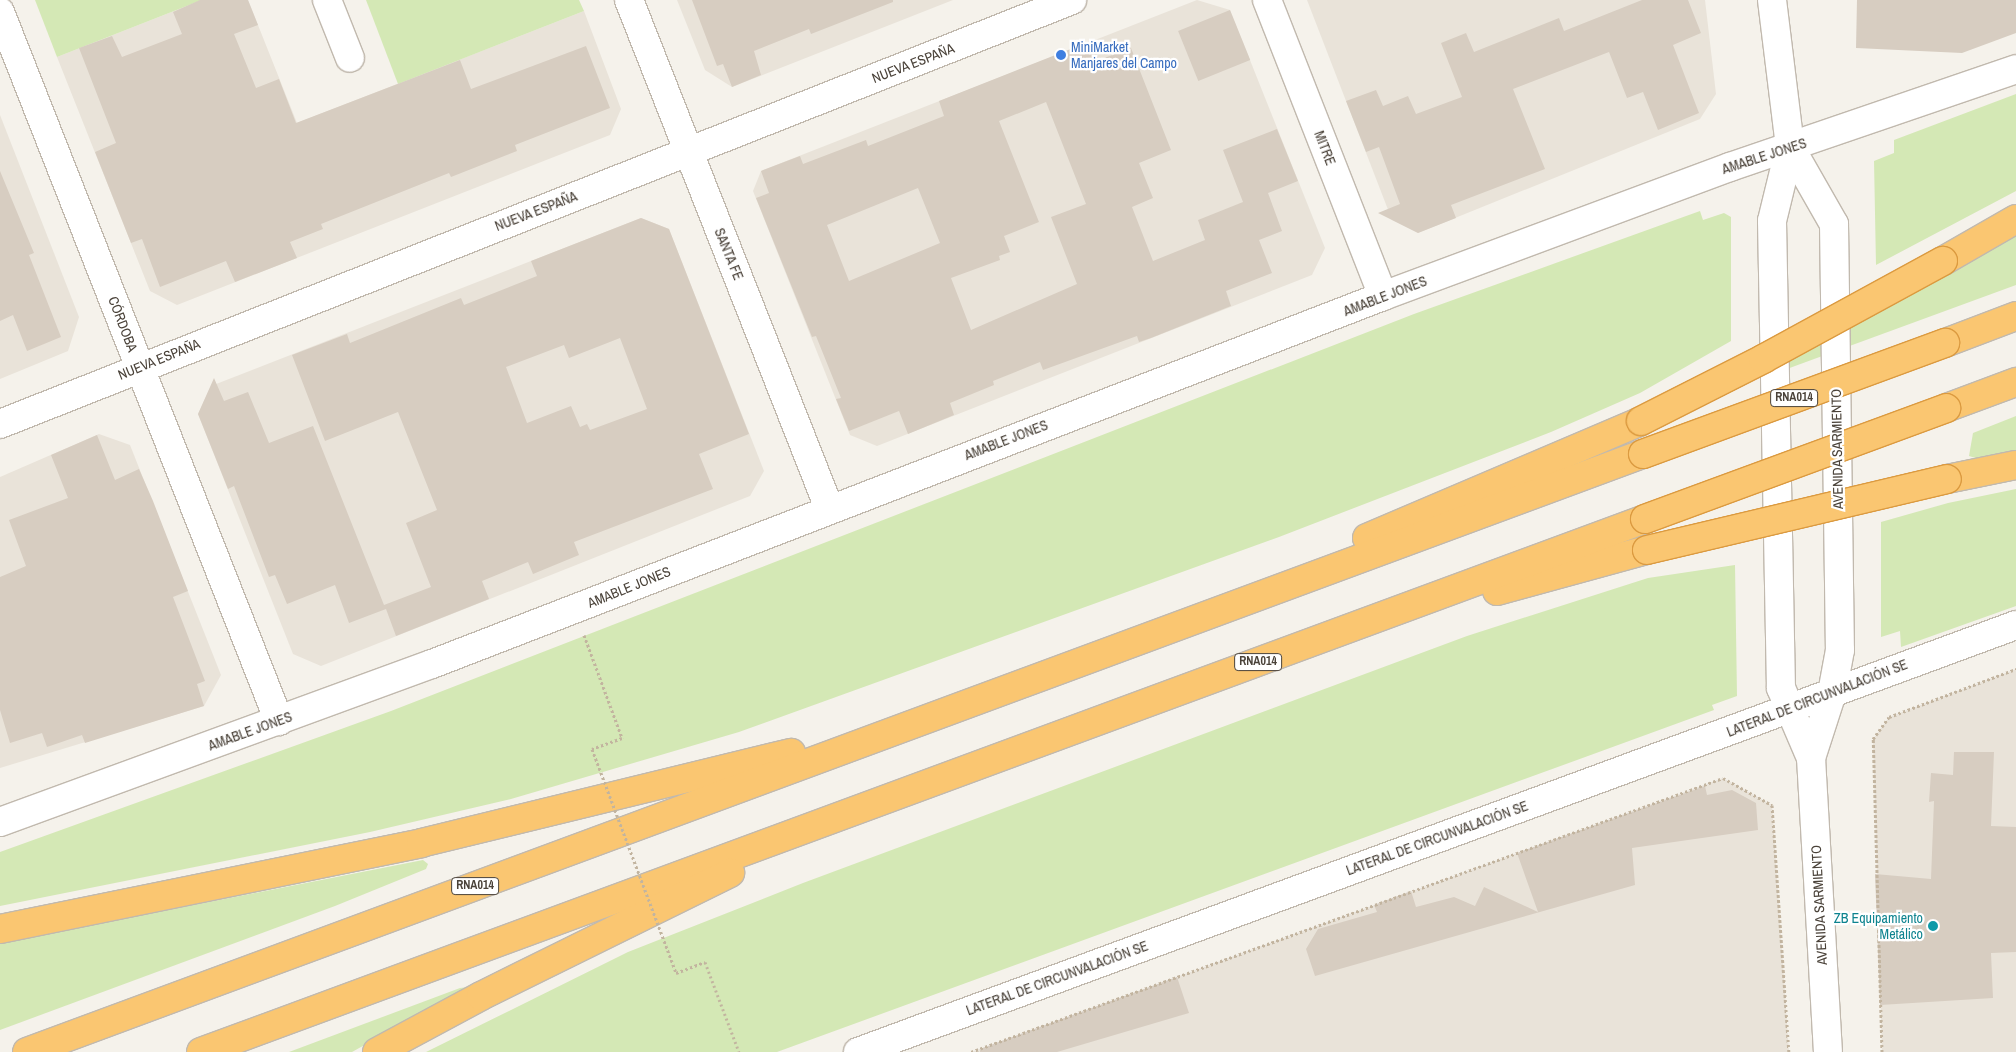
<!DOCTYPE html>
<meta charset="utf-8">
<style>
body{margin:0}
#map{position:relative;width:2016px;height:1052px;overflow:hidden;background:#f5f2eb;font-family:"Archivo Narrow",sans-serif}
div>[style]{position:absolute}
.residential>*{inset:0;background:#e9e3d9}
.green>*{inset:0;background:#d4e8b5}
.building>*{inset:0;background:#d7cdc1;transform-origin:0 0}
.path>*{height:3px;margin-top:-1.5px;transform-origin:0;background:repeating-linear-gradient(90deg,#c2b49f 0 2.5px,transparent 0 5px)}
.roads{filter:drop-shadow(1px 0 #c1b9ae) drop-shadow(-1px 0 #c1b9ae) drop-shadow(0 1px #c1b9ae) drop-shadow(0 -1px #c1b9ae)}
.minor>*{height:28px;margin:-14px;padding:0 14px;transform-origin:14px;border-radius:14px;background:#fff}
.tertiary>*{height:28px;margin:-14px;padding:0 14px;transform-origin:14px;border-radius:14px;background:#fff}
.motorway>*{height:28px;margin:-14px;padding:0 14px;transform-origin:14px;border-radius:14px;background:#fac671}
.path-bridge>*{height:3px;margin-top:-1.5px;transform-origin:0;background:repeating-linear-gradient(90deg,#c2b49f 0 2.5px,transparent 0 5px)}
.bridges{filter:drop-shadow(1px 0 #db9a40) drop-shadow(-1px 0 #db9a40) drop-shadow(0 1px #db9a40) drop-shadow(0 -1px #db9a40)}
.motorway-bridge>*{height:28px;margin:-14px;padding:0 14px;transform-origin:14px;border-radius:14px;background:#fac671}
.dots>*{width:14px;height:14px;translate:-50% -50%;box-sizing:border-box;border:2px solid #fff;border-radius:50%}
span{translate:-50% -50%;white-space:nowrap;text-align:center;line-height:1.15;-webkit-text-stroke:4.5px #fff;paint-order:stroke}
.shield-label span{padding:1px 4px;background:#fff;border:1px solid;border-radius:4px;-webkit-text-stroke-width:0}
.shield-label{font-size:12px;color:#4a4239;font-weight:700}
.shop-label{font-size:14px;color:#366cbe}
.left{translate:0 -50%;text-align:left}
.street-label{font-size:14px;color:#4a4239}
.culture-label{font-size:14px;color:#0d838f}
.right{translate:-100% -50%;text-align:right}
</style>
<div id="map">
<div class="residential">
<i style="clip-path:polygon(202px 0,248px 0,297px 123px,584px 11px,621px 109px,610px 135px,177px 305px,150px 291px,57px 57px)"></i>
<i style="clip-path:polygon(677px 0,953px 0,732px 87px,705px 70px)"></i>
<i style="clip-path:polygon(1197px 0,1230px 10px,1325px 248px,1312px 275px,877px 446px,850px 435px,753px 191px,761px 171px)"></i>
<i style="clip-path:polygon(1307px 0,1705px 0,1716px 94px,1700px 119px,1418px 233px,1392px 220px)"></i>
<i style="clip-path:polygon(0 115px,79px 317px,68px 351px,0 379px)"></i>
<i style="clip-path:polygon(641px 218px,669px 229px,764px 471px,750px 496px,321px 666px,293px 654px,198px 414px,211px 386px)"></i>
<i style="clip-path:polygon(99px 434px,130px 445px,221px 675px,204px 706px,0 768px,0 477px)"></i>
<i style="clip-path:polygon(2016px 669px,2016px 1052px,1882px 1052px,1873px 739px,1889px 717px)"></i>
<i style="clip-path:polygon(1723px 778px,1772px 805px,1789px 1052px,971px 1052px)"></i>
</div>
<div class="green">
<i style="clip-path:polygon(35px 0,202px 0,57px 57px)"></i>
<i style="clip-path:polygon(366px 0,579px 0,584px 11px,398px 84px)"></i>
<i style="clip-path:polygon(2016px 94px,2016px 191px,1876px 265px,1874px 161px,1894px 153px,1894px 140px)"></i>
<i style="clip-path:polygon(1700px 211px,1703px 220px,1724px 213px,1731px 217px,1731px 341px,1640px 393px,1551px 432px,1279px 537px,739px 732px,511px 799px,370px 832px,0 906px,0 852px,391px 711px,1414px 314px)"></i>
<i style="clip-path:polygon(2016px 236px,2016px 285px,1762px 378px,1763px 375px)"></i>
<i style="clip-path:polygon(2016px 416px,2016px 452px,1979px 459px,1969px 456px,1973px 433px)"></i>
<i style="clip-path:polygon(2016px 489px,2016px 606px,1901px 647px,1900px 631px,1881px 637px,1881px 522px,1948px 503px)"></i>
<i style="clip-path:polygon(1735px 565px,1737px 696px,1712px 705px,1714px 710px,777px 1052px,426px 1052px,628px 952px,803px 883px,1467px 636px,1648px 578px)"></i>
<i style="clip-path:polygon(423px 860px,428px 864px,426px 869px,335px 906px,0 1030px,0 943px)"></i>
<i style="clip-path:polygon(469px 987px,352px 1052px,289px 1052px,460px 988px)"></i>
</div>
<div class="building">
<i style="clip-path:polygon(200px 0,248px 0,258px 25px,234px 34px,256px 88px,279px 79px,296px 123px,460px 60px,471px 89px,586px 46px,610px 108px,515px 145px,517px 151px,451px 177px,449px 173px,321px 224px,323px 229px,290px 242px,297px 258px,235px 282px,226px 261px,160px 287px,142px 239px,131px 243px,95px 152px,116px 143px,79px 48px,112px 36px,122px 57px,182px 34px,173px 12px)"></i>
<i style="clip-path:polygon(692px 0,893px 0,893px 2px,811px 34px,809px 29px,754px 51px,761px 75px,732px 87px,723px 64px,717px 66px)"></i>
<i style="clip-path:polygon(1642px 0,1688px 0,1701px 33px,1673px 45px,1699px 113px,1658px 130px,1643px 92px,1627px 98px,1609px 52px,1513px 89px,1545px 169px,1451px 205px,1456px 218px,1418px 233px,1378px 213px,1400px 204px,1379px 147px,1366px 152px,1346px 101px,1376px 90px,1383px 106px,1408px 96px,1416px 114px,1462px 97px,1441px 43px,1466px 33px,1474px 52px,1559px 18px,1564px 31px)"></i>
<i style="clip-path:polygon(1857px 0,2016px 0,2016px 33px,1962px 53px,1856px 48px)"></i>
<i style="left:1230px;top:10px;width:54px;height:56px;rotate:68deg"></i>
<i style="clip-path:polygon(evenodd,1091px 41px,1099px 60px,1131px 48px,1171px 150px,1139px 163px,1153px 198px,1132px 207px,1153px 261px,1205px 240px,1198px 220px,1243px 202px,1223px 150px,1277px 129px,1298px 181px,1268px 193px,1282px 231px,1259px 240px,1272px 273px,1226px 291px,1231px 306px,1151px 338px,1139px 342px,1137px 336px,1043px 370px,1040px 362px,993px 381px,994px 385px,950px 403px,954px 415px,908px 434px,899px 411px,849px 431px,836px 399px,841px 398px,816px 336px,812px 337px,756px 198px,769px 193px,761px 171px,800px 156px,803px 164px,866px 140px,868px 146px,944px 116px,939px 101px,1091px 41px,1046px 102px,1086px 204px,1051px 217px,1077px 284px,971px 330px,951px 278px,1000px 260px,999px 256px,1010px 252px,1004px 236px,1039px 222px,999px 121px,1046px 102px,1091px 41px,918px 188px,940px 243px,849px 281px,827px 225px,918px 188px)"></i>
<i style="clip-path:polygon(0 171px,34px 253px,29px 255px,61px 337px,27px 351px,13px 315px,0 321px)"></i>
<i style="clip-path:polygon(evenodd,641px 218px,669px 229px,749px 434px,699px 454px,713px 489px,574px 542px,579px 555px,533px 574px,528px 562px,482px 581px,489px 599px,396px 636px,386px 609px,349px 623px,335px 585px,287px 604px,275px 575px,269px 577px,234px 486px,228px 489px,198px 414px,214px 378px,224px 401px,248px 392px,269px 443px,313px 426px,384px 605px,431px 587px,406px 523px,437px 510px,398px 412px,325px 441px,292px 355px,347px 334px,350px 343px,461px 298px,464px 305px,537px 276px,531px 261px,641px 218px,620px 338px,647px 409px,590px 430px,587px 424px,580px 427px,571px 406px,527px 423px,506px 367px,564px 345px,569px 358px,620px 338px)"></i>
<i style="clip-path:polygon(97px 435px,115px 480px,139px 469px,153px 501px,188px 591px,173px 597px,205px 681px,197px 684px,204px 706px,85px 743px,82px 735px,47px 747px,42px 733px,10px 743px,0 710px,0 577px,26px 566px,9px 520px,68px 498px,51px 455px)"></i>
<i style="clip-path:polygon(1954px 752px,1994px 752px,1991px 826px,2016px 827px,2016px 952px,1991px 953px,1993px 998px,1880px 1005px,1875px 874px,1931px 879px,1934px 801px,1929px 802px,1931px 773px,1953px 775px)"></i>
<i style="clip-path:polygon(1705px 786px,1707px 795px,1732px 790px,1756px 803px,1758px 830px,1632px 848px,1635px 885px,1315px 976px,1306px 949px,1318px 929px,1377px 912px,1374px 905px,1411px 891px,1416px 907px,1454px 897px,1475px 906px,1484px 887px,1538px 912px,1517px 853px)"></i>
<i style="clip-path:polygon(1177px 977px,1189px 1013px,1057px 1052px,980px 1052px,980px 1049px)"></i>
</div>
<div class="path">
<i style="left:971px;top:1052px;width:800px;rotate:-20.02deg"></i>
<i style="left:1723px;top:778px;width:56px;rotate:28.9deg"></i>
<i style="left:1772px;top:805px;width:248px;rotate:86.1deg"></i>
<i style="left:1882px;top:1052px;width:313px;rotate:-91.6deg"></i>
<i style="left:1873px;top:739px;width:27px;rotate:-54deg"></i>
<i style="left:1889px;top:717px;width:136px;rotate:-20.7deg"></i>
</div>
<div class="roads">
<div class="minor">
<i style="left:327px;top:0;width:62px;rotate:68.4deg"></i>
<i style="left:629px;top:0;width:546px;rotate:68.51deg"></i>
<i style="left:1267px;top:0;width:318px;rotate:68.6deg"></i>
<i style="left:1772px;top:0;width:148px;rotate:83deg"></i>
<i style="left:0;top:12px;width:762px;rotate:68.52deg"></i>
<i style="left:0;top:424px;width:1153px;rotate:-21.58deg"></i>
</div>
<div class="tertiary">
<i style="left:1790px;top:147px;width:89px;rotate:60.3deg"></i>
<i style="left:1834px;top:224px;width:426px;rotate:89.2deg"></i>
<i style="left:1840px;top:650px;width:44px;rotate:100.5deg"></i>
<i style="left:1832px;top:693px;width:68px;rotate:107.9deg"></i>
<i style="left:1811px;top:758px;width:294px;rotate:86.7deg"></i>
<i style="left:1790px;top:147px;width:76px;rotate:103.7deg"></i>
<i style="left:1772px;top:221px;width:467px;rotate:88.9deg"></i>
<i style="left:1781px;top:688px;width:76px;rotate:66.8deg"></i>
<i style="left:0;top:822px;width:460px;rotate:-20.1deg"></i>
<i style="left:432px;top:664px;width:1020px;rotate:-21.15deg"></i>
<i style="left:1383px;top:296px;width:370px;rotate:-20.4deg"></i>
<i style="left:1730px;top:167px;width:302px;rotate:-18.9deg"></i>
<i style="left:858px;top:1052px;width:1234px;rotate:-20.24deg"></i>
</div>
<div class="motorway">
<i style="left:1943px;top:261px;width:84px;rotate:-29.9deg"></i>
<i style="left:1945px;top:343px;width:76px;rotate:-20.8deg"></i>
<i style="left:1946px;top:408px;width:75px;rotate:-20.4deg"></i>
<i style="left:1947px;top:479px;width:70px;rotate:-11.5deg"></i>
<i style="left:1367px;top:538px;width:298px;rotate:-23.1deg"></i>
<i style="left:1497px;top:591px;width:156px;rotate:-15.3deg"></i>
<i style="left:0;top:929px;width:430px;rotate:-11.5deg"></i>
<i style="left:421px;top:843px;width:381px;rotate:-13.7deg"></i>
<i style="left:27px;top:1052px;width:1723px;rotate:-20.31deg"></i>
<i style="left:201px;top:1052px;width:1539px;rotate:-20.26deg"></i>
<i style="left:377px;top:1052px;width:118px;rotate:-28.3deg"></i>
<i style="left:481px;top:996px;width:278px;rotate:-26.3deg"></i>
</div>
</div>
<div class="path-bridge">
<i style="left:584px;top:635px;width:110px;rotate:69.7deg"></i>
<i style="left:622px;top:738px;width:32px;rotate:160deg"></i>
<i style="left:592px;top:749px;width:239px;rotate:69.4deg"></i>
<i style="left:676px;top:973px;width:31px;rotate:-21deg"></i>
<i style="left:705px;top:962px;width:96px;rotate:69.3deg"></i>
</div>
<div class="bridges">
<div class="motorway-bridge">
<i style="left:1641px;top:421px;width:137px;rotate:-26.9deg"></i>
<i style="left:1763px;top:359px;width:205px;rotate:-28.6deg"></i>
<i style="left:1643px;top:454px;width:322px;rotate:-20.2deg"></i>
<i style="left:1645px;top:519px;width:321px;rotate:-20.2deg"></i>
<i style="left:1647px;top:550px;width:308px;rotate:-13.3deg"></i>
</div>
</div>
<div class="dots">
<i style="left:1061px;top:55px;background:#3f7fe0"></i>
<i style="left:1933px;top:926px;background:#0f9aa8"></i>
</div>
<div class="shield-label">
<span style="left:1794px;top:398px">RNA014</span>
<span style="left:1258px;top:662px">RNA014</span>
<span style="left:475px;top:886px">RNA014</span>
</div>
<div class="shop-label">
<span class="left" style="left:1071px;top:55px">MiniMarket<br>Manjares del Campo</span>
</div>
<div class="street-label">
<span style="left:913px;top:63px;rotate:-21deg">NUEVA ESPAÑA</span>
<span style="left:1325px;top:148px;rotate:69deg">MITRE</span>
<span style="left:1764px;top:156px;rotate:-18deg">AMABLE JONES</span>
<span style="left:536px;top:211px;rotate:-21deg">NUEVA ESPAÑA</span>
<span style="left:729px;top:254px;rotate:68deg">SANTA FE</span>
<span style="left:1385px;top:296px;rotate:-21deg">AMABLE JONES</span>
<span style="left:123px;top:324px;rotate:69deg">CÓRDOBA</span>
<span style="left:159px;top:359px;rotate:-22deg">NUEVA ESPAÑA</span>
<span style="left:1006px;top:440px;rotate:-21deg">AMABLE JONES</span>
<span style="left:1837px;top:449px;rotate:-91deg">AVENIDA SARMIENTO</span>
<span style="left:629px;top:587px;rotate:-22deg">AMABLE JONES</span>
<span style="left:1817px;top:698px;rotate:-21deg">LATERAL DE CIRCUNVALACIÓN SE</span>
<span style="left:250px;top:731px;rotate:-20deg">AMABLE JONES</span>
<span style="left:1437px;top:838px;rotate:-20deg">LATERAL DE CIRCUNVALACIÓN SE</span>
<span style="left:1819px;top:905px;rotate:-93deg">AVENIDA SARMIENTO</span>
<span style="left:1057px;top:978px;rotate:-20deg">LATERAL DE CIRCUNVALACIÓN SE</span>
</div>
<div class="culture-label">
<span class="right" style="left:1923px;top:926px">ZB Equipamiento<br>Metálico</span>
</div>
</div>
